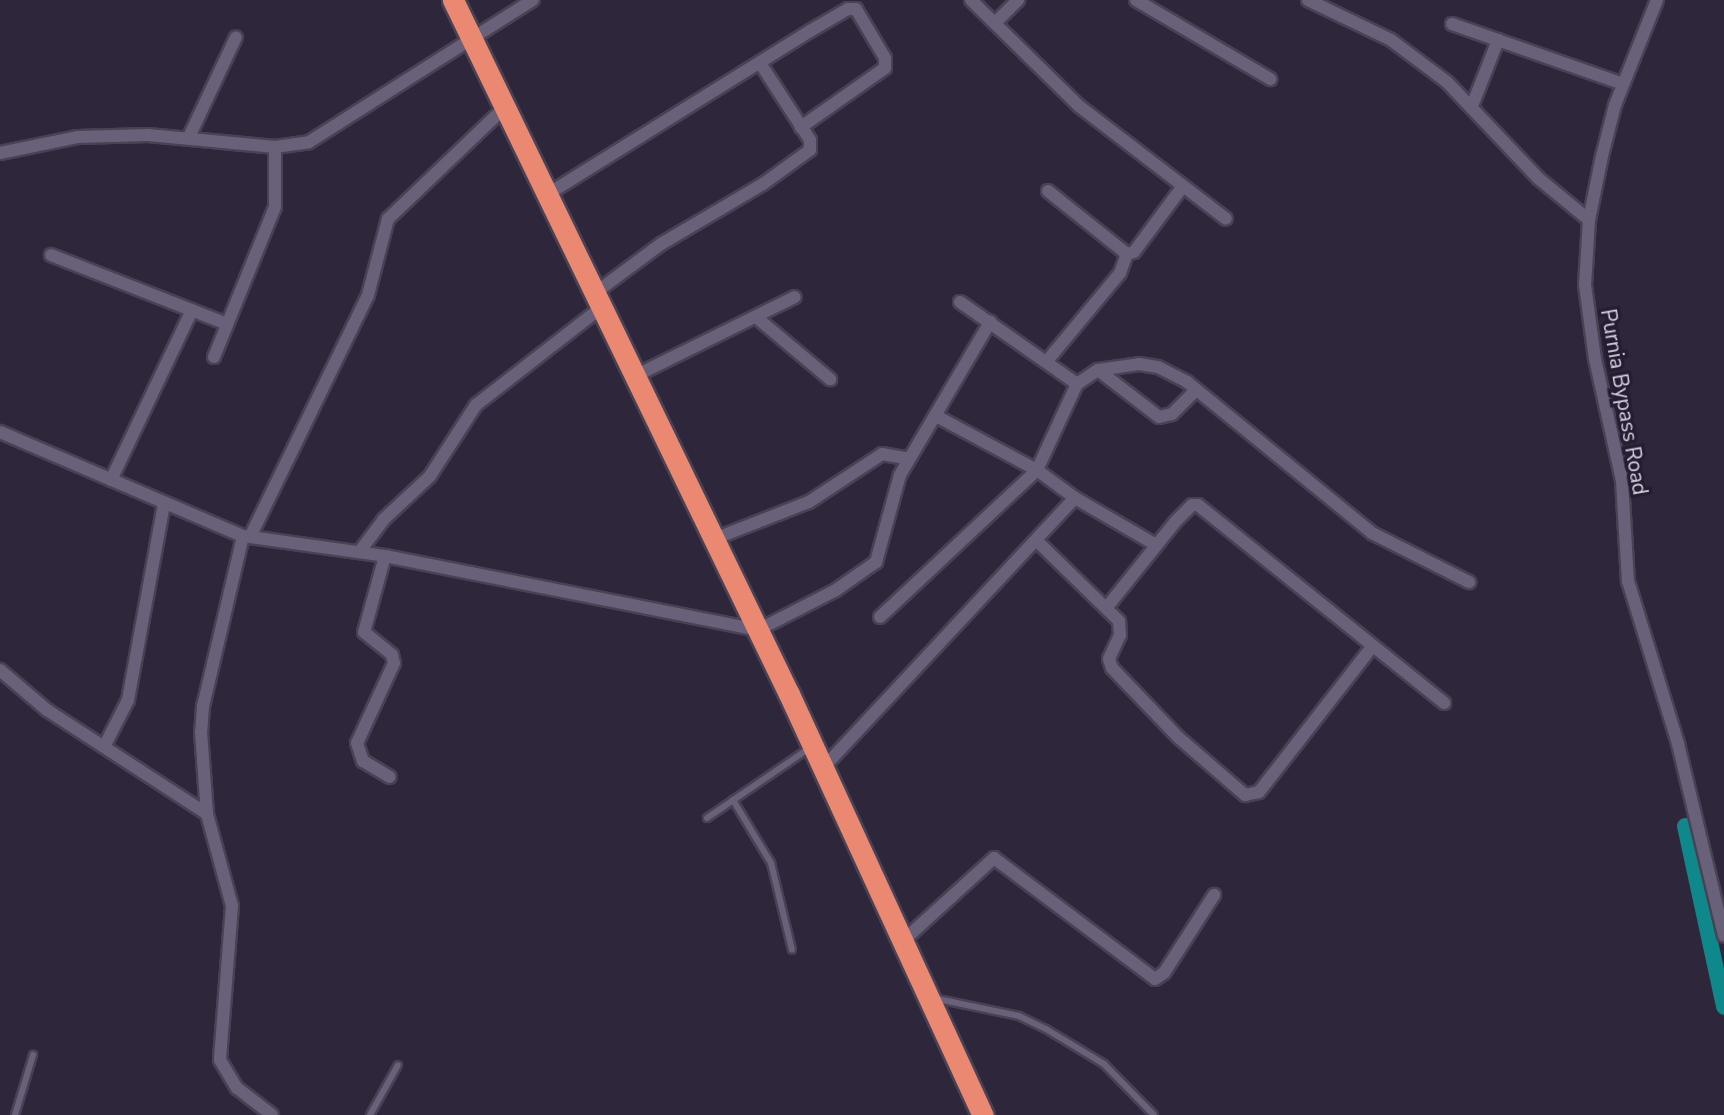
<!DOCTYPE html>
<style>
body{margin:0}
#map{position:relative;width:1724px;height:1115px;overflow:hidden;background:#2e273c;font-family:"Nunito Sans",sans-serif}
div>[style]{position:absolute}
.canal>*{height:16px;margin:-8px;padding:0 8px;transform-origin:8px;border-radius:8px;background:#0e888a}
.roads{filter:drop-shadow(2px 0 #494254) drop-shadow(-2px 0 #494254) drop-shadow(0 2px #494254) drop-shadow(0 -2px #494254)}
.lane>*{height:6px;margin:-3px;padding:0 3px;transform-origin:3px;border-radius:3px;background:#696179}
.street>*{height:12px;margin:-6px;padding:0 6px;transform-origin:6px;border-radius:6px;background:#696179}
.highway>*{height:21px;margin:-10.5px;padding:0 10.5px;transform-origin:10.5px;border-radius:10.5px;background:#eb8872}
span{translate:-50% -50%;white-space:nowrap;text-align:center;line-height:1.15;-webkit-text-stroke:7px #251d32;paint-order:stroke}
.street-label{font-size:21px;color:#d7d3e1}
</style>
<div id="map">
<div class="canal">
<i style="left:1685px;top:826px;width:185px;rotate:77.8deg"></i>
</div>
<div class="roads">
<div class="lane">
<i style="left:733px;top:800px;width:74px;rotate:58.9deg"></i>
<i style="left:771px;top:863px;width:89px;rotate:76.4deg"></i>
<i style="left:707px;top:818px;width:122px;rotate:-34.3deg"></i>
<i style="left:933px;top:998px;width:88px;rotate:11.8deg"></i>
<i style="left:1019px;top:1016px;width:30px;rotate:26deg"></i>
<i style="left:1046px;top:1029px;width:68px;rotate:31.1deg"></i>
<i style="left:1104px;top:1064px;width:71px;rotate:45.6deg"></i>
<i style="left:15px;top:1115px;width:63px;rotate:-73.3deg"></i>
<i style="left:370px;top:1115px;width:57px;rotate:-60.8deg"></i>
</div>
<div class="street">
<i style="left:971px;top:0;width:151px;rotate:44.5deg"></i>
<i style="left:1079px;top:106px;width:185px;rotate:37.5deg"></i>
<i style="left:1136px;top:0;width:156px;rotate:30.5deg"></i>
<i style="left:1308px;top:0;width:92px;rotate:25.7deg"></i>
<i style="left:1391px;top:40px;width:70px;rotate:36.9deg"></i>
<i style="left:1447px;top:82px;width:132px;rotate:46.5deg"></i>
<i style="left:1538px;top:178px;width:66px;rotate:39.5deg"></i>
<i style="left:1657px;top:0;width:113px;rotate:111.8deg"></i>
<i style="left:1615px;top:105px;width:53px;rotate:104.3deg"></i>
<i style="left:1602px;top:156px;width:65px;rotate:101.5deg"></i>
<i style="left:1589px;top:220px;width:65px;rotate:93.5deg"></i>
<i style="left:1585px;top:285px;width:75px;rotate:82.3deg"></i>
<i style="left:1595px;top:359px;width:125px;rotate:77.5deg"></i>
<i style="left:1622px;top:481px;width:100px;rotate:86.6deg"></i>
<i style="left:1628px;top:581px;width:170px;rotate:72.9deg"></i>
<i style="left:1678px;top:744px;width:197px;rotate:76.5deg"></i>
<i style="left:995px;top:23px;width:33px;rotate:-45deg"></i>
<i style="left:1452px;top:24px;width:181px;rotate:19.3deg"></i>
<i style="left:1472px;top:106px;width:71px;rotate:-68.5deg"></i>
<i style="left:189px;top:137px;width:110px;rotate:-64.8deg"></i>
<i style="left:0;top:153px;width:80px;rotate:-11.6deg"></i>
<i style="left:78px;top:137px;width:70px;rotate:-1.6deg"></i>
<i style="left:148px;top:135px;width:128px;rotate:5.4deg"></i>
<i style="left:275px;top:147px;width:34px;rotate:-8deg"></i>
<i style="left:309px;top:142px;width:265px;rotate:-32.4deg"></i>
<i style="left:1048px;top:191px;width:101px;rotate:38.6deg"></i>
<i style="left:1127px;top:254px;width:7px;rotate:-16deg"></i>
<i style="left:1134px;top:252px;width:82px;rotate:-53.4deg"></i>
<i style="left:548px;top:194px;width:309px;rotate:-31.9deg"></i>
<i style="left:810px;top:31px;width:44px;rotate:-30.1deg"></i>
<i style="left:848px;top:9px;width:8px"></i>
<i style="left:856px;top:9px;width:57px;rotate:59.4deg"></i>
<i style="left:885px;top:58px;width:10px;rotate:90deg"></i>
<i style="left:885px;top:68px;width:103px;rotate:144.9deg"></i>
<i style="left:51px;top:255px;width:189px;rotate:21.4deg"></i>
<i style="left:595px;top:293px;width:82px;rotate:-36.6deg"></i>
<i style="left:661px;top:244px;width:118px;rotate:-30.5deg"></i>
<i style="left:763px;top:184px;width:58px;rotate:-35.9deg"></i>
<i style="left:810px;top:150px;width:10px;rotate:-90deg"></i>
<i style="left:810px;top:140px;width:92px;rotate:-123deg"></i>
<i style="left:960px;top:302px;width:143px;rotate:35deg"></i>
<i style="left:756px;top:317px;width:97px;rotate:40deg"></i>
<i style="left:214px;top:357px;width:162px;rotate:-67.9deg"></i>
<i style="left:275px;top:207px;width:60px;rotate:-90deg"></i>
<i style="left:1047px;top:361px;width:114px;rotate:-50.3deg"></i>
<i style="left:1120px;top:273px;width:20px;rotate:-70deg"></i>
<i style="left:1098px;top:370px;width:77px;rotate:37.6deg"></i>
<i style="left:1159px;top:417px;width:13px;rotate:-13deg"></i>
<i style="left:1172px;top:414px;width:33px;rotate:-45deg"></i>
<i style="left:635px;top:376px;width:178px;rotate:-26.3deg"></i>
<i style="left:938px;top:417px;width:112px;rotate:28.2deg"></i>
<i style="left:1037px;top:470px;width:47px;rotate:36.4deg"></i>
<i style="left:1075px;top:498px;width:94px;rotate:30.1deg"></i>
<i style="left:0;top:432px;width:264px;rotate:23.2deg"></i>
<i style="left:243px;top:536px;width:143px;rotate:8deg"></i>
<i style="left:385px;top:556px;width:380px;rotate:11.2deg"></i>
<i style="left:758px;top:630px;width:88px;rotate:-27.1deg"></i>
<i style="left:836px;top:590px;width:49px;rotate:-35deg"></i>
<i style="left:876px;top:562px;width:90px;rotate:-74.6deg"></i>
<i style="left:900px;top:475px;width:178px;rotate:-59.5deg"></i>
<i style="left:111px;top:480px;width:188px;rotate:-64.5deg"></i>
<i style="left:251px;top:535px;width:267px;rotate:-64deg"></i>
<i style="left:368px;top:295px;width:79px;rotate:-75.3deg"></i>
<i style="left:388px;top:219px;width:162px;rotate:-43.7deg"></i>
<i style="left:243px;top:536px;width:175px;rotate:103.2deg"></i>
<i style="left:203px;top:706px;width:26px;rotate:94deg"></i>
<i style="left:201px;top:732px;width:82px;rotate:85.8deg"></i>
<i style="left:207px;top:814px;width:95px;rotate:74.8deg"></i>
<i style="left:232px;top:906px;width:154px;rotate:94.5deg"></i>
<i style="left:220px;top:1060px;width:33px;rotate:59deg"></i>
<i style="left:237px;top:1088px;width:44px;rotate:37.6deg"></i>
<i style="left:714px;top:539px;width:102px;rotate:-21.3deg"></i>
<i style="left:809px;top:502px;width:87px;rotate:-33.3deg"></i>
<i style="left:882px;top:454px;width:27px;rotate:10deg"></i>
<i style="left:1037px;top:541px;width:115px;rotate:44.3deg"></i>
<i style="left:1119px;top:621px;width:14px;rotate:86deg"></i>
<i style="left:1120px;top:635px;width:26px;rotate:115deg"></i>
<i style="left:1109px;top:659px;width:9px;rotate:72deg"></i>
<i style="left:1112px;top:668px;width:95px;rotate:46.3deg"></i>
<i style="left:1178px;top:737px;width:89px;rotate:40.9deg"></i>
<i style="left:1245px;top:795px;width:14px;rotate:-12deg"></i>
<i style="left:1259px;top:792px;width:184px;rotate:-52.1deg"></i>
<i style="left:360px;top:551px;width:39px;rotate:-53deg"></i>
<i style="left:383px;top:520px;width:64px;rotate:-43.1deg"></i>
<i style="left:430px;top:476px;width:85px;rotate:-57.1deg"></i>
<i style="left:476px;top:405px;width:160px;rotate:-37.9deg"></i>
<i style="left:385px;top:556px;width:79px;rotate:105.4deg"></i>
<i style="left:364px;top:632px;width:36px;rotate:39deg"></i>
<i style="left:392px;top:655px;width:8px;rotate:76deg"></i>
<i style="left:394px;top:663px;width:88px;rotate:114.8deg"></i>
<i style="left:357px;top:743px;width:19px;rotate:72deg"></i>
<i style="left:363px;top:761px;width:31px;rotate:31deg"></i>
<i style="left:1107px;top:607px;width:109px;rotate:-51.3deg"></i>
<i style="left:1175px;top:522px;width:24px;rotate:-45deg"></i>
<i style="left:1192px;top:505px;width:6px"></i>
<i style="left:1198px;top:505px;width:316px;rotate:38.8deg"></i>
<i style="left:880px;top:617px;width:215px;rotate:-43.1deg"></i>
<i style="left:1037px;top:470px;width:95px;rotate:-65.1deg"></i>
<i style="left:1077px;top:384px;width:25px;rotate:-34deg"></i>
<i style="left:1098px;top:370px;width:41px;rotate:-8.3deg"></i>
<i style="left:1139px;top:364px;width:19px;rotate:9deg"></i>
<i style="left:1158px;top:367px;width:33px;rotate:27deg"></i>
<i style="left:1187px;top:382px;width:239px;rotate:39.2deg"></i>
<i style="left:1372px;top:533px;width:109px;rotate:26.8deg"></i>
<i style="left:0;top:670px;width:62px;rotate:40.4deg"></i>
<i style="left:47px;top:710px;width:191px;rotate:33deg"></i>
<i style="left:104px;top:747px;width:53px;rotate:-62.9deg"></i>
<i style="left:128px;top:700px;width:200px;rotate:-79.6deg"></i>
<i style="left:823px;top:768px;width:369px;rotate:-47deg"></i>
<i style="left:904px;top:940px;width:122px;rotate:-42.3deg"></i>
<i style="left:994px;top:858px;width:201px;rotate:36.9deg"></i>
<i style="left:1155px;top:979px;width:11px;rotate:-34deg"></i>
<i style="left:1164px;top:973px;width:93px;rotate:-57.3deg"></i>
</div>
<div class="highway">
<i style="left:453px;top:0;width:771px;rotate:64.17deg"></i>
<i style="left:789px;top:694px;width:464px;rotate:65.3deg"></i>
</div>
</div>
<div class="street-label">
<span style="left:1624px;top:402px;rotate:80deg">Purnia Bypass Road</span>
</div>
</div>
